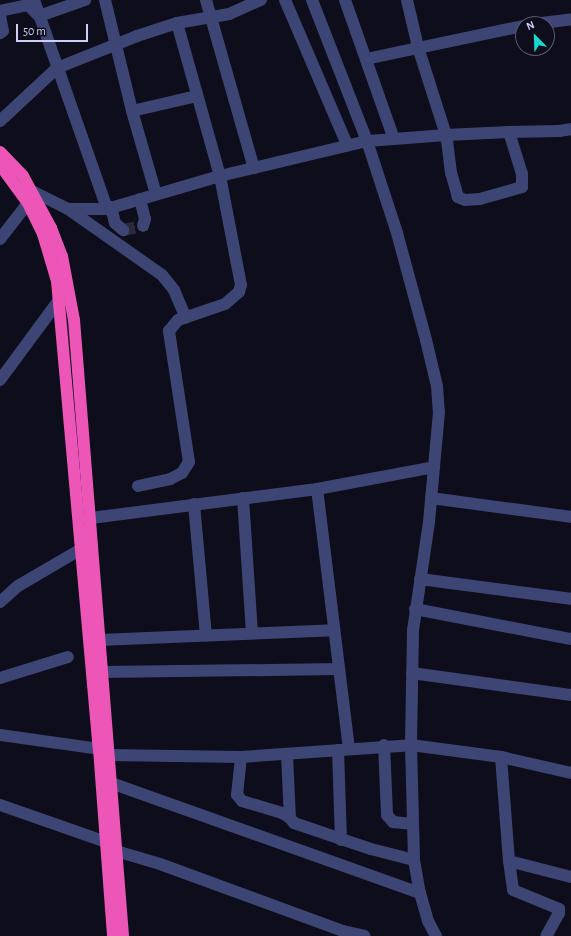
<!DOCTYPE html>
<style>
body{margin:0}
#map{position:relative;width:571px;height:936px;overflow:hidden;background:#0d0d1b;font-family:"Alegreya Sans",sans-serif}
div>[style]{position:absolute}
.minor-tunnel>*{height:12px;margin-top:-6px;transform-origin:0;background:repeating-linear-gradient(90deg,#2a2a3c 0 12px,transparent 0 18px)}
.minor>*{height:12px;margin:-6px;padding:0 6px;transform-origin:6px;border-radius:6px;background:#3d4574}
.highway>*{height:12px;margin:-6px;padding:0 6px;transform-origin:6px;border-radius:6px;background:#eb56b7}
span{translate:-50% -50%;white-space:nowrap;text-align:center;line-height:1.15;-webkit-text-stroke:3.5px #0d0d1b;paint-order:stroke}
.north{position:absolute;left:515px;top:16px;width:40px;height:40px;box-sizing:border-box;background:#0d0d1b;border:1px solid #5a5b74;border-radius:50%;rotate:337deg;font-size:11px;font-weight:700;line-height:16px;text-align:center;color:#cdcff9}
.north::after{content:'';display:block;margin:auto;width:14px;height:18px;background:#1ad8cb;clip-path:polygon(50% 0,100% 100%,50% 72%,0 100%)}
.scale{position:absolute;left:16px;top:24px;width:72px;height:18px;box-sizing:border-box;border:2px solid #cdcff9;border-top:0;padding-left:5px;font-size:12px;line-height:14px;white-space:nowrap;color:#cdcff9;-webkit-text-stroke:3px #0d0d1b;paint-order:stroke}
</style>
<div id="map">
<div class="minor-tunnel">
<i style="left:123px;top:230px;width:20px;rotate:-11deg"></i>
</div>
<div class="minor">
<i style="left:34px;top:0;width:221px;rotate:70.7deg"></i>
<i style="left:105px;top:0;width:114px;rotate:76.3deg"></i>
<i style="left:132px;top:111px;width:86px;rotate:73.9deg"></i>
<i style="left:206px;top:0;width:175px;rotate:74.1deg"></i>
<i style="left:285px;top:0;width:158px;rotate:66.8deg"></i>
<i style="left:312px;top:0;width:151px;rotate:68.7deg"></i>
<i style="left:367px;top:141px;width:27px;rotate:-4deg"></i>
<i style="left:345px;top:0;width:147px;rotate:70.6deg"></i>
<i style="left:394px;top:139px;width:52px;rotate:-4.4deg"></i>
<i style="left:446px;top:135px;width:92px;rotate:-107.7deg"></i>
<i style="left:418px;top:47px;width:48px;rotate:-103.2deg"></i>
<i style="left:0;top:11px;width:29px;rotate:-12deg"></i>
<i style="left:28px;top:5px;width:16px;rotate:45deg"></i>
<i style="left:39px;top:16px;width:49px;rotate:-19.2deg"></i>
<i style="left:0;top:16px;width:15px;rotate:79deg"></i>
<i style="left:3px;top:31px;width:4px;rotate:146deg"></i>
<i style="left:533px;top:24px;width:38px;rotate:-7deg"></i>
<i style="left:366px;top:59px;width:160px;rotate:-11.9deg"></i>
<i style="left:132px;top:111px;width:67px;rotate:-13deg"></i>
<i style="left:0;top:121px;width:78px;rotate:-42.9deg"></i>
<i style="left:57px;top:68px;width:86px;rotate:-21.8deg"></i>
<i style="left:137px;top:36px;width:42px;rotate:-18deg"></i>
<i style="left:177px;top:23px;width:53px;rotate:-9.8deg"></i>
<i style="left:229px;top:14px;width:35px;rotate:-24deg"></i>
<i style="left:509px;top:132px;width:44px;rotate:72.8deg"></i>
<i style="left:522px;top:174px;width:13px;rotate:90deg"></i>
<i style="left:522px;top:187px;width:44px;rotate:164.1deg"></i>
<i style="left:480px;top:199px;width:15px;rotate:176deg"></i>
<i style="left:465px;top:200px;width:8px;rotate:-157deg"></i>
<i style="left:458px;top:197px;width:25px;rotate:-106deg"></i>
<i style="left:451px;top:173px;width:38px;rotate:-97deg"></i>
<i style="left:446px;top:135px;width:63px;rotate:-2.7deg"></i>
<i style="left:509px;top:132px;width:50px;rotate:-1.1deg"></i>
<i style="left:559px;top:131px;width:12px;rotate:-9deg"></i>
<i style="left:32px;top:191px;width:40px;rotate:26.6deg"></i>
<i style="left:68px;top:209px;width:39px"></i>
<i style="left:107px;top:209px;width:118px;rotate:-16.3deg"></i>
<i style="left:220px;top:176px;width:151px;rotate:-13.4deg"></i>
<i style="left:367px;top:141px;width:97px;rotate:71.9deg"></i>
<i style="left:397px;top:233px;width:111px;rotate:74.8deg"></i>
<i style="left:426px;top:340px;width:47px;rotate:76.6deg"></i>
<i style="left:437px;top:386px;width:26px;rotate:86deg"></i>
<i style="left:439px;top:412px;width:110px;rotate:95.2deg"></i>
<i style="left:429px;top:522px;width:109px;rotate:98.4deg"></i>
<i style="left:413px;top:630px;width:115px;rotate:91deg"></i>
<i style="left:411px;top:745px;width:91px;rotate:7.6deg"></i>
<i style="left:140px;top:199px;width:21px;rotate:76deg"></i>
<i style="left:145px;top:219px;width:7px;rotate:106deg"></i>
<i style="left:111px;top:207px;width:16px;rotate:76deg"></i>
<i style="left:115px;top:223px;width:11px;rotate:41deg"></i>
<i style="left:71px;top:211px;width:111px;rotate:35.1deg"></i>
<i style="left:162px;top:275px;width:19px;rotate:51deg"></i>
<i style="left:174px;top:290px;width:30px;rotate:67deg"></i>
<i style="left:0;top:239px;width:46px;rotate:-52.1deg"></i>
<i style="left:0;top:380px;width:99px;rotate:-53.6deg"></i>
<i style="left:138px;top:486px;width:33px;rotate:-12deg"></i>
<i style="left:170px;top:479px;width:13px;rotate:-27deg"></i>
<i style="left:182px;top:473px;width:13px;rotate:-58deg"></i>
<i style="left:189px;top:462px;width:133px;rotate:-98.7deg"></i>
<i style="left:169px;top:331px;width:14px;rotate:-51deg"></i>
<i style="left:178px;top:320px;width:50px;rotate:-18.8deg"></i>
<i style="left:225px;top:304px;width:18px;rotate:-41deg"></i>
<i style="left:239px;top:292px;width:7px;rotate:-74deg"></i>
<i style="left:241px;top:285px;width:111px;rotate:-100.9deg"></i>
<i style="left:220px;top:176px;width:159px;rotate:-105.7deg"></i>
<i style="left:243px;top:498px;width:134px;rotate:86.2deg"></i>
<i style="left:431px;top:498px;width:141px;rotate:7.7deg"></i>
<i style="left:194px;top:504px;width:132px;rotate:84.8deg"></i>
<i style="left:91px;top:518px;width:228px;rotate:-7.3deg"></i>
<i style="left:420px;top:579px;width:152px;rotate:7.5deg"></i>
<i style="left:0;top:602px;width:24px;rotate:-42deg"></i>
<i style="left:18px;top:586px;width:73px;rotate:-30.4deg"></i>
<i style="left:415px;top:609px;width:159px;rotate:10.9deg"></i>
<i style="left:99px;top:640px;width:235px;rotate:-2.4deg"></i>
<i style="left:102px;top:672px;width:237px;rotate:-0.7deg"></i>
<i style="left:412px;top:673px;width:161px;rotate:7.9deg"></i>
<i style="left:0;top:678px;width:71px;rotate:-17.2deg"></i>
<i style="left:0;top:735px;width:100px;rotate:8deg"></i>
<i style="left:384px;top:745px;width:70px;rotate:87.5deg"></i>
<i style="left:387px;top:815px;width:9px;rotate:49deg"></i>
<i style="left:393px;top:822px;width:20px;rotate:6deg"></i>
<i style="left:349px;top:749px;width:262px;rotate:-97deg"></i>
<i style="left:317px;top:489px;width:119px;rotate:-10.6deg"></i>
<i style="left:338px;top:750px;width:90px;rotate:88.1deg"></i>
<i style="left:108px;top:755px;width:133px;rotate:0.9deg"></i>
<i style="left:241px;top:757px;width:170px;rotate:-4deg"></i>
<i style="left:411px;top:745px;width:115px;rotate:88.5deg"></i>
<i style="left:414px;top:860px;width:34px;rotate:80deg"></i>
<i style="left:420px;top:893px;width:29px;rotate:74deg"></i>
<i style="left:428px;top:921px;width:17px;rotate:62deg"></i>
<i style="left:287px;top:755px;width:63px;rotate:87.3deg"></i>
<i style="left:290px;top:818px;width:6px;rotate:51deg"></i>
<i style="left:294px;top:823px;width:81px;rotate:18.7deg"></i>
<i style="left:371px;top:849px;width:44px;rotate:14.3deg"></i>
<i style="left:241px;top:757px;width:38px;rotate:96deg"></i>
<i style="left:237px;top:795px;width:8px;rotate:50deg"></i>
<i style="left:242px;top:801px;width:42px;rotate:16.7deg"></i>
<i style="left:282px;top:813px;width:9px;rotate:32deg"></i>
<i style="left:571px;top:773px;width:72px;rotate:-167.1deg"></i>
<i style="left:501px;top:757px;width:104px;rotate:85.6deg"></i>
<i style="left:509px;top:861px;width:64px;rotate:14.5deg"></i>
<i style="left:111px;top:783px;width:328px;rotate:19.6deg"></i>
<i style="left:0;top:805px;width:112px;rotate:19.2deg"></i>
<i style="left:116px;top:851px;width:46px;rotate:16.5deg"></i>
<i style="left:160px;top:864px;width:195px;rotate:20.1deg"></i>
<i style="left:343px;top:931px;width:22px;rotate:13deg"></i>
<i style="left:509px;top:861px;width:29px;rotate:82deg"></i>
<i style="left:513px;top:890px;width:50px;rotate:22.4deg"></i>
<i style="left:559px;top:909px;width:4px;rotate:90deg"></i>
<i style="left:559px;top:913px;width:26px;rotate:119deg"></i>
</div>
<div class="highway">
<i style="left:0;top:152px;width:33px;rotate:46deg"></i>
<i style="left:23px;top:176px;width:59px;rotate:61.7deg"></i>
<i style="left:51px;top:228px;width:30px;rotate:69deg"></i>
<i style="left:62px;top:256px;width:65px;rotate:79.4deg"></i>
<i style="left:74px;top:320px;width:618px;rotate:85.45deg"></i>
<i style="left:0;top:165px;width:47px;rotate:53.6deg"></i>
<i style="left:28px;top:203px;width:34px;rotate:64deg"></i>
<i style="left:43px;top:234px;width:49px;rotate:73.4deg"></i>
<i style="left:57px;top:281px;width:470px;rotate:84.9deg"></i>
<i style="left:99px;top:749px;width:188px;rotate:85.7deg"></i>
</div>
<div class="north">N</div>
<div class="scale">50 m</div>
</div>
